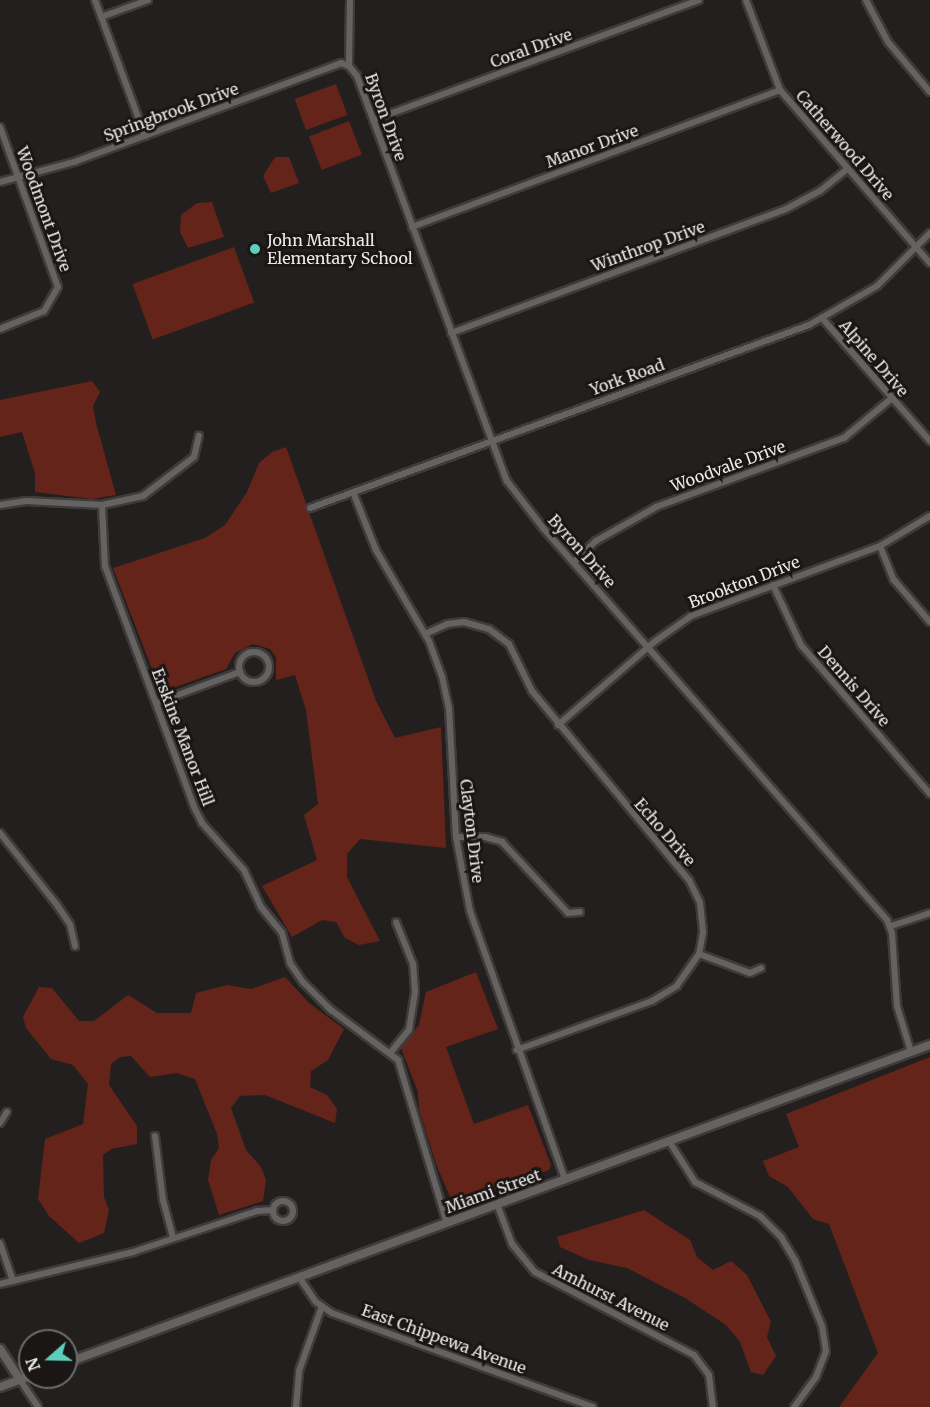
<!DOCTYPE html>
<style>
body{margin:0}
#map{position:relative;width:930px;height:1407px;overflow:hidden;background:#231f1e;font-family:Merriweather,serif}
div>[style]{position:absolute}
.green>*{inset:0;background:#65241a;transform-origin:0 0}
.roads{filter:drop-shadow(2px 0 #3f3b3a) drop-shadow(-2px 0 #3f3b3a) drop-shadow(0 2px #3f3b3a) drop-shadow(0 -2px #3f3b3a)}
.minor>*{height:6px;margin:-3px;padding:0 3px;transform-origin:3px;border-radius:3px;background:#656362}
.minor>.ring{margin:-3px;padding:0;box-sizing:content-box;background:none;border:6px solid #656362;border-radius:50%}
.tertiary>*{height:8px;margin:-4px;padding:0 4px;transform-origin:4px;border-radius:4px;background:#656362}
.dots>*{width:16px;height:16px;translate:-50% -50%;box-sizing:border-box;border:3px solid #191615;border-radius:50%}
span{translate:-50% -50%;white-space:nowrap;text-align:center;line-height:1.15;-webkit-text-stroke:6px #191615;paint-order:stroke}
.street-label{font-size:16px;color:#eceae9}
.poi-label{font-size:16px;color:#eceae9}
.left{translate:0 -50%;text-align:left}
.north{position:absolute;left:18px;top:1329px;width:60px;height:60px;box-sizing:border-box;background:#191615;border:2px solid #6d6b6a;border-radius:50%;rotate:250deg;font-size:16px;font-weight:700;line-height:24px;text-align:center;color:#eceae9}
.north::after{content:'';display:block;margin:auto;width:21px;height:27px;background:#5ccebb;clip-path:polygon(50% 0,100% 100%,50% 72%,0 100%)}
</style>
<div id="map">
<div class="green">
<i style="left:336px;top:84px;width:33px;height:44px;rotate:70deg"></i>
<i style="left:349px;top:121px;width:36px;height:43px;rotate:69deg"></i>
<i style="clip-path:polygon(275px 157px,289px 157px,299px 183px,271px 193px,263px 176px)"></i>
<i style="clip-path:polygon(212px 202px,224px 237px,188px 248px,180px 232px,181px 215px,197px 203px)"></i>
<i style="left:234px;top:247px;width:59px;height:108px;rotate:70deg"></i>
<i style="clip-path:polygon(92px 381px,100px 392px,93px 406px,96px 423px,116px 495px,92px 499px,35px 492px,35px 473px,22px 432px,0 437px,0 400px)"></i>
<i style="clip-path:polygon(286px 447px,376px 701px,395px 738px,441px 727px,446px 848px,360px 839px,347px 854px,347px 877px,380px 941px,359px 945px,345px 938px,336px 922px,322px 920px,292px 937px,262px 886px,317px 860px,304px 815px,318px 804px,306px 710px,295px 675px,276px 680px,276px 657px,270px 649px,253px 644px,235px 653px,226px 669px,161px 692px,113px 568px,205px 538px,225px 525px,247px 492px,259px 463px,272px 452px)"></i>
<i style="clip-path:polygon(476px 972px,498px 1029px,446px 1047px,474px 1124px,528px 1105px,551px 1165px,549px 1170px,454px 1206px,436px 1164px,419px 1109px,418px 1092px,401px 1048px,419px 1025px,426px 992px)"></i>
<i style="clip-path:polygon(285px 977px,309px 1003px,344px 1029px,328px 1060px,311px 1071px,310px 1087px,327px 1095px,337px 1109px,335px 1123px,265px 1095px,240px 1096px,231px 1108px,246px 1150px,261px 1167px,266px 1180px,263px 1201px,219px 1215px,208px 1180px,211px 1160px,219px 1148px,217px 1134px,195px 1079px,177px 1073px,150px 1077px,131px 1056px,120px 1057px,111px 1064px,109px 1085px,137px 1126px,137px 1144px,111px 1149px,103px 1155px,104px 1197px,109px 1210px,104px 1233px,79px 1243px,49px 1216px,38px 1199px,45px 1139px,83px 1124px,88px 1084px,73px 1065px,51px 1059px,26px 1028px,23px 1017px,39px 987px,52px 988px,79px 1021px,94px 1021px,128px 995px,157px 1013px,191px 1013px,196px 993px,227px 985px,251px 989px)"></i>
<i style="clip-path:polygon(930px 1057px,930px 1407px,839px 1407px,878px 1353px,829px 1224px,813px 1219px,788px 1187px,769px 1176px,763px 1161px,799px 1147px,786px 1114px)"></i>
<i style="clip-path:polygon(644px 1210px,690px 1240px,697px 1257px,713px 1270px,731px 1261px,747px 1275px,771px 1322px,767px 1337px,776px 1356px,763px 1375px,751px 1372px,740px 1342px,726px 1325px,685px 1298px,627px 1268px,589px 1260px,560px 1247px,557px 1237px)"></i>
</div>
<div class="roads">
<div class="minor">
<i style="left:95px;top:0;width:145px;rotate:69.8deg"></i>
<i style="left:350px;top:0;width:66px;rotate:90.9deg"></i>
<i style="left:349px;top:66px;width:13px;rotate:51deg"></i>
<i style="left:357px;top:76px;width:432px;rotate:69.7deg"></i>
<i style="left:507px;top:481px;width:59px;rotate:52.5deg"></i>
<i style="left:543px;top:528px;width:522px;rotate:48.73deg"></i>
<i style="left:887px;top:920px;width:14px;rotate:69deg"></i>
<i style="left:892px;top:933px;width:73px;rotate:86.1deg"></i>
<i style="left:897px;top:1006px;width:48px;rotate:73.1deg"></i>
<i style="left:746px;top:0;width:96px;rotate:69.3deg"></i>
<i style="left:780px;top:90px;width:229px;rotate:49.1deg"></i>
<i style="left:866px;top:0;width:47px;rotate:62.4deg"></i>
<i style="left:888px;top:42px;width:65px;rotate:50deg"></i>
<i style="left:101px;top:17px;width:50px;rotate:-19.9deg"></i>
<i style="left:373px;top:120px;width:347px;rotate:-20.2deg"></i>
<i style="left:0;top:127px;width:170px;rotate:70.1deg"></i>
<i style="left:58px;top:287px;width:28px;rotate:120deg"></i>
<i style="left:44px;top:311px;width:48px;rotate:157.8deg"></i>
<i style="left:0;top:182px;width:77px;rotate:-15.1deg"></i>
<i style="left:74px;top:162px;width:285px;rotate:-20.3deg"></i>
<i style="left:341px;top:63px;width:9px;rotate:21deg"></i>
<i style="left:412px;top:227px;width:393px;rotate:-20.4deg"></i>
<i style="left:822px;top:318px;width:164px;rotate:48.7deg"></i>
<i style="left:451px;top:333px;width:357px;rotate:-20.3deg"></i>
<i style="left:786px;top:209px;width:38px;rotate:-28deg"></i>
<i style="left:820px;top:191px;width:35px;rotate:-39deg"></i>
<i style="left:353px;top:492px;width:62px;rotate:68.4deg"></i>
<i style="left:376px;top:550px;width:105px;rotate:59.8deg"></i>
<i style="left:429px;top:641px;width:37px;rotate:70deg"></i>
<i style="left:442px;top:676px;width:33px;rotate:78deg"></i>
<i style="left:449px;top:708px;width:129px;rotate:86.9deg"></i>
<i style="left:456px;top:837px;width:75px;rotate:79.3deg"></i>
<i style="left:470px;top:911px;width:284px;rotate:70.5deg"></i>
<i style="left:0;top:505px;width:26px;rotate:-9deg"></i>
<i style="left:26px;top:501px;width:76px;rotate:3deg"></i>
<i style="left:102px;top:505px;width:42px;rotate:-12.4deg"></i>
<i style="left:143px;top:496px;width:64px;rotate:-37.4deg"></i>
<i style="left:194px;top:457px;width:22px;rotate:-77deg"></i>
<i style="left:102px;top:505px;width:61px;rotate:87.2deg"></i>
<i style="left:105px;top:566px;width:257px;rotate:69.7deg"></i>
<i style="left:194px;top:807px;width:18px;rotate:63deg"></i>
<i style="left:202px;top:823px;width:63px;rotate:48.2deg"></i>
<i style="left:244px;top:870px;width:41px;rotate:65.3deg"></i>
<i style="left:261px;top:907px;width:33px;rotate:51deg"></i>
<i style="left:282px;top:933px;width:31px;rotate:75deg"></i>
<i style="left:290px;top:963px;width:23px;rotate:56deg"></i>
<i style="left:303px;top:982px;width:40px;rotate:45deg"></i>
<i style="left:331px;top:1010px;width:84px;rotate:36.7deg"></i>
<i style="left:398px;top:1060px;width:170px;rotate:73.3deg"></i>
<i style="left:310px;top:508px;width:531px;rotate:-20.14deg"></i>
<i style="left:809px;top:325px;width:78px;rotate:-29.8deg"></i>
<i style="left:877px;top:286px;width:75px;rotate:-45deg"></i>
<i style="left:880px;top:546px;width:37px;rotate:68deg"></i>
<i style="left:894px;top:580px;width:55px;rotate:49.4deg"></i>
<i style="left:574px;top:562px;width:30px;rotate:-44deg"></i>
<i style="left:596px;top:541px;width:69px;rotate:-29.5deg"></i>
<i style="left:656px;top:507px;width:200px;rotate:-20.2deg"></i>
<i style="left:844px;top:438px;width:62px;rotate:-39.8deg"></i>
<i style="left:773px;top:585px;width:66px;rotate:65deg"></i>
<i style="left:801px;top:645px;width:197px;rotate:49.1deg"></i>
<i style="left:425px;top:634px;width:24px;rotate:-24deg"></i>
<i style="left:447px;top:624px;width:17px;rotate:-7deg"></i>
<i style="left:464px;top:622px;width:26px;rotate:16deg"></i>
<i style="left:489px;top:629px;width:25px;rotate:37deg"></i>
<i style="left:509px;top:644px;width:52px;rotate:63.9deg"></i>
<i style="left:532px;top:691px;width:246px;rotate:50.3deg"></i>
<i style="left:689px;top:880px;width:25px;rotate:64deg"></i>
<i style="left:700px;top:903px;width:29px;rotate:84deg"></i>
<i style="left:703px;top:932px;width:22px;rotate:100deg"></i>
<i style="left:699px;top:954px;width:39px;rotate:125deg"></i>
<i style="left:677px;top:986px;width:29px;rotate:149deg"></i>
<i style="left:652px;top:1001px;width:144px;rotate:160.1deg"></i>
<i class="ring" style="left:239px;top:652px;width:24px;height:24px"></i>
<i style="left:156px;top:703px;width:90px;rotate:-20.3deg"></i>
<i style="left:558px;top:725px;width:127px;rotate:-40.8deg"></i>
<i style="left:654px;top:642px;width:45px;rotate:-35.1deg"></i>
<i style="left:691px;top:616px;width:202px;rotate:-20.3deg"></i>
<i style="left:880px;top:546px;width:58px;rotate:-31deg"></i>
<i style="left:0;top:833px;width:92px;rotate:51.6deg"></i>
<i style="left:57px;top:905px;width:23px;rotate:56deg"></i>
<i style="left:70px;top:924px;width:23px;rotate:77deg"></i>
<i style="left:456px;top:837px;width:29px"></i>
<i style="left:485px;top:837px;width:18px;rotate:16deg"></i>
<i style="left:502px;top:842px;width:97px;rotate:47.1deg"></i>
<i style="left:568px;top:913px;width:12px;rotate:-5deg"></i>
<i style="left:891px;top:926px;width:41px;rotate:-18.4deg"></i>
<i style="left:699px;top:954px;width:54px;rotate:20.4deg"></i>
<i style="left:750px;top:973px;width:12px;rotate:-24deg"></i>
<i style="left:391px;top:1052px;width:28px;rotate:-51deg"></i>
<i style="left:409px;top:1030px;width:39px;rotate:-81deg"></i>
<i style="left:415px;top:991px;width:27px;rotate:-94deg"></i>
<i style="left:413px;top:964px;width:45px;rotate:-112deg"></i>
<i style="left:0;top:1123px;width:13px;rotate:-58deg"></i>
<i style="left:155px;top:1136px;width:64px;rotate:82.9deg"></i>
<i style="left:163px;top:1200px;width:39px;rotate:75deg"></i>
<i style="left:669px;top:1141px;width:49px;rotate:57.6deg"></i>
<i style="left:695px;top:1182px;width:73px;rotate:27.6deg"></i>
<i style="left:760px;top:1216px;width:30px;rotate:45deg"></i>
<i style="left:781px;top:1237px;width:27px;rotate:59deg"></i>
<i style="left:795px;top:1260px;width:71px;rotate:67.8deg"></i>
<i style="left:822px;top:1326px;width:25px;rotate:81deg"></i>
<i style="left:826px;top:1351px;width:28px;rotate:111deg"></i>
<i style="left:816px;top:1377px;width:37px;rotate:126deg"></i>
<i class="ring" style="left:273px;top:1201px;width:14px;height:14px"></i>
<i style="left:497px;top:1204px;width:43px;rotate:69.4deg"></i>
<i style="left:512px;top:1244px;width:36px;rotate:51deg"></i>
<i style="left:535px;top:1272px;width:179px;rotate:27.6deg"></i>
<i style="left:694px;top:1355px;width:25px;rotate:53deg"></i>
<i style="left:709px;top:1375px;width:32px;rotate:83deg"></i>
<i style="left:0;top:1243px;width:40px;rotate:71.1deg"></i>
<i style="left:299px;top:1277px;width:30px;rotate:56deg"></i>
<i style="left:316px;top:1302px;width:19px;rotate:35deg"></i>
<i style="left:332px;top:1313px;width:277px;rotate:19.8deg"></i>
<i style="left:0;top:1284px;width:137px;rotate:-13.5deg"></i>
<i style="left:133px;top:1252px;width:131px;rotate:-18.3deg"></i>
<i style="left:257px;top:1211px;width:16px;rotate:-4deg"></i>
<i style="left:20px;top:1380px;width:32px;rotate:56deg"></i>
<i style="left:296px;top:1407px;width:36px;rotate:-85deg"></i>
<i style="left:299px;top:1371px;width:69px;rotate:-70.5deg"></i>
</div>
<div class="tertiary">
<i style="left:0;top:1349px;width:37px;rotate:57deg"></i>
<i style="left:66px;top:1363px;width:921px;rotate:-20.21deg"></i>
<i style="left:0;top:1387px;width:32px;rotate:-20deg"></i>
</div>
</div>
<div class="dots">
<i style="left:255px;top:249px;background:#5ccebb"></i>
</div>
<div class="street-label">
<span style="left:531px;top:48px;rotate:-20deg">Coral Drive</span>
<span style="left:171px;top:112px;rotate:-20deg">Springbrook Drive</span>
<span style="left:386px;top:117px;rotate:70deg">Byron Drive</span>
<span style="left:845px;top:145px;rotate:49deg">Catherwood Drive</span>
<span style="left:592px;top:146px;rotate:-20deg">Manor Drive</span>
<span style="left:44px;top:209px;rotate:70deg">Woodmont Drive</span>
<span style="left:648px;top:246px;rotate:-20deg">Winthrop Drive</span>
<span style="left:874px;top:358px;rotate:49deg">Alpine Drive</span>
<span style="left:627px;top:377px;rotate:-20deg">York Road</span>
<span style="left:728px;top:466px;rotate:-20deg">Woodvale Drive</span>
<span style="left:582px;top:551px;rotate:48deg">Byron Drive</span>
<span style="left:744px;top:582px;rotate:-21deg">Brookton Drive</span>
<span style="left:854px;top:686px;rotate:49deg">Dennis Drive</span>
<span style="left:183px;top:737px;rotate:69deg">Erskine Manor Hill</span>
<span style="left:472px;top:831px;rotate:83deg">Clayton Drive</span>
<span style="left:665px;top:832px;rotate:49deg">Echo Drive</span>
<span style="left:493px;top:1191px;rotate:-20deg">Miami Street</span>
<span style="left:611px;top:1297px;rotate:27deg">Amhurst Avenue</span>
<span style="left:444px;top:1339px;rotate:20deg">East Chippewa Avenue</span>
</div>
<div class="poi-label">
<span class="left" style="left:267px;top:249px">John Marshall<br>Elementary School</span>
</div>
<div class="north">N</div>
</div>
